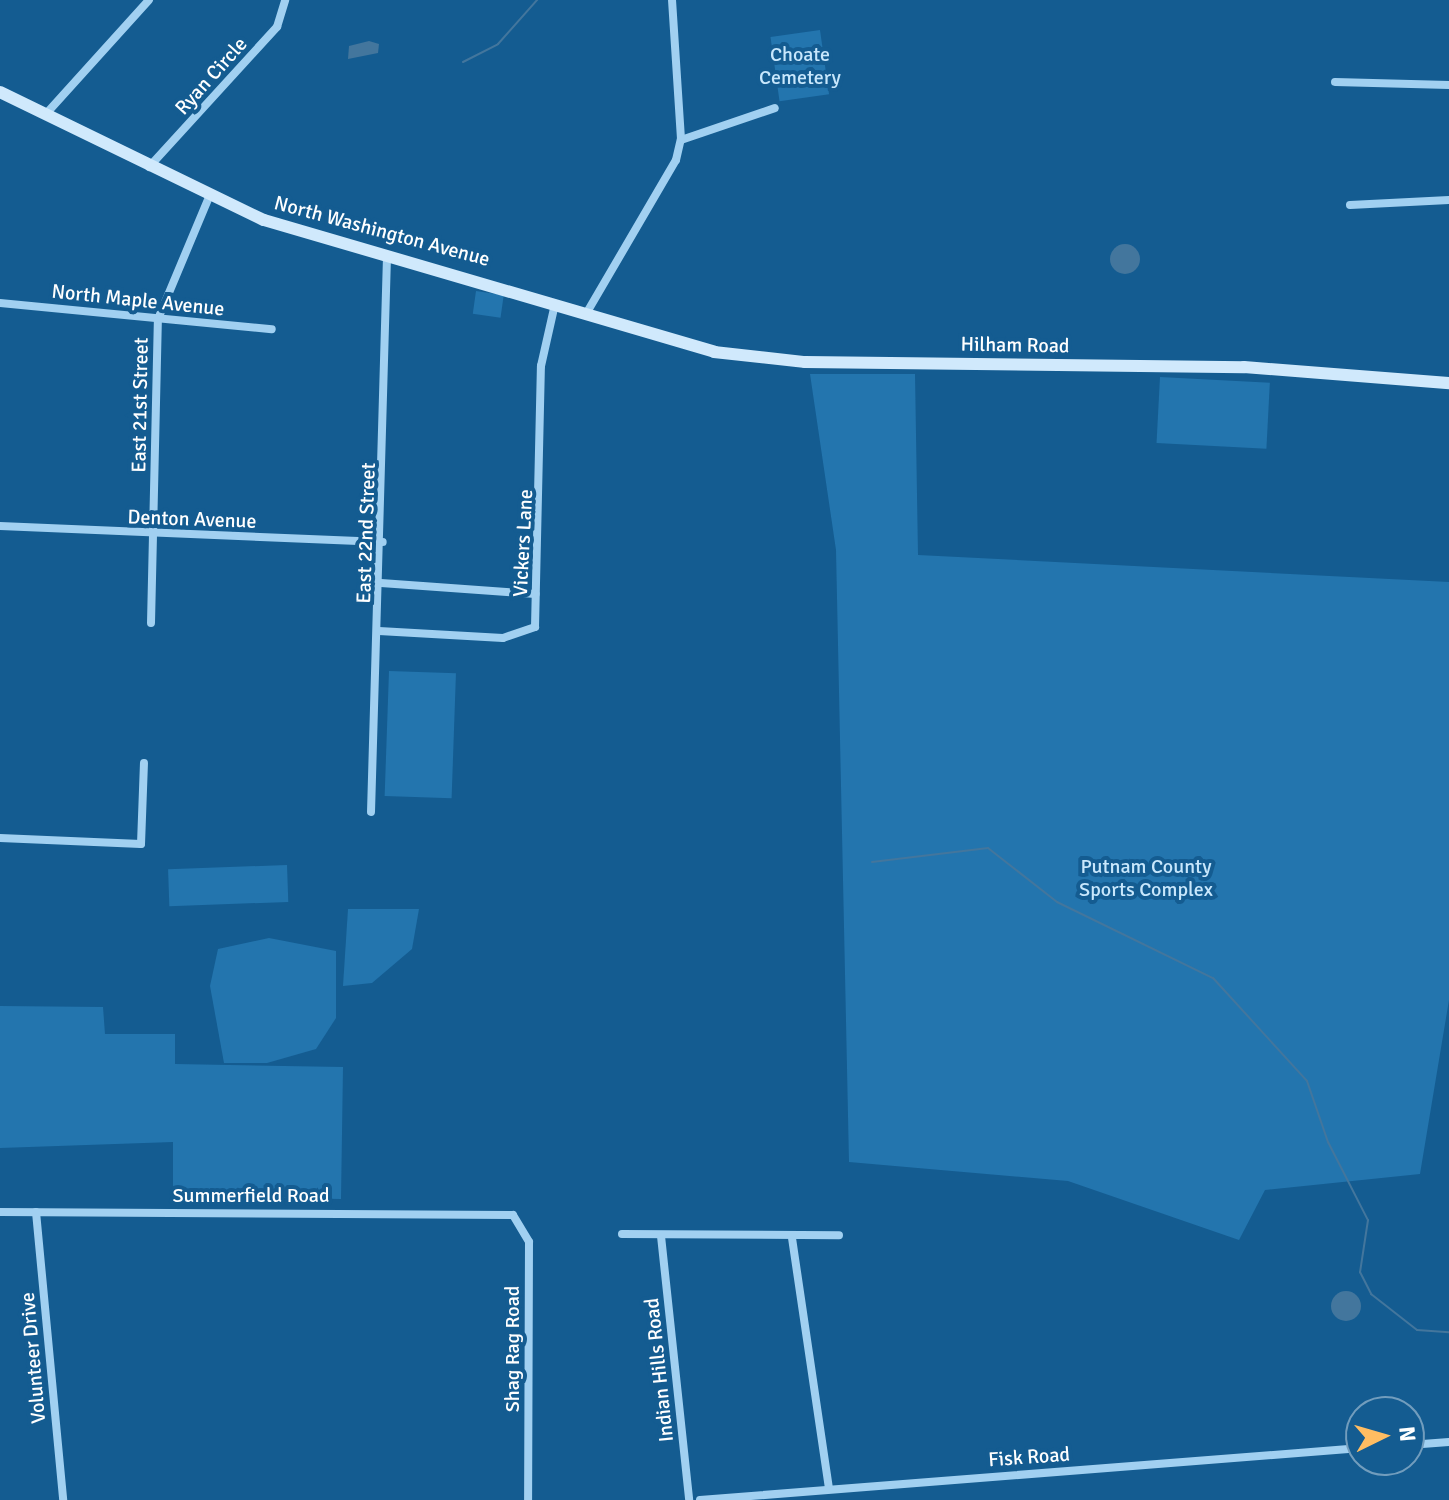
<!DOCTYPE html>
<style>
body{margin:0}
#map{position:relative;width:1449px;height:1500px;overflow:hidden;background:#145c91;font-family:Signika,sans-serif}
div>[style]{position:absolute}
.green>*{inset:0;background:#2375ae;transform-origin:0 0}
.water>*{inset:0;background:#43769d}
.round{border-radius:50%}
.stream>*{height:2px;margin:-1px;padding:0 1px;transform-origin:1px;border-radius:1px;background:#43769d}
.street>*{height:8px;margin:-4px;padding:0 4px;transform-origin:4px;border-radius:4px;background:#a1d0f1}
.secondary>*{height:12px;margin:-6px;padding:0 6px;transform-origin:6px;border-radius:6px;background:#d0e9fc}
span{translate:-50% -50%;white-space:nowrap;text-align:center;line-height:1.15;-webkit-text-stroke:8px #145c91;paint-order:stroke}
.park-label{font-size:20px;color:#c8e7fc}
.street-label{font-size:20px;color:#fff}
.north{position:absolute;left:1345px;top:1396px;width:80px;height:80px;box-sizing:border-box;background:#145c91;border:2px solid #729dbd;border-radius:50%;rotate:85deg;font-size:22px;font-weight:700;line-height:32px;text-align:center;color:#fff}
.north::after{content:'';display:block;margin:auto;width:28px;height:36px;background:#ffbd62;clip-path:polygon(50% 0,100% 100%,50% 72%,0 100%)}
</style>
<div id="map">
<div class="green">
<i style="left:820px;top:30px;width:65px;height:50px;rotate:82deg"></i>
<i style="left:476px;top:291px;width:28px;height:23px;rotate:8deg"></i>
<i style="clip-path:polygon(810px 374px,915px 374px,918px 555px,1449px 582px,1449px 1000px,1420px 1174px,1265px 1190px,1239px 1240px,1068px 1181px,849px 1162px,836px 550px)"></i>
<i style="left:1160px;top:377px;width:110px;height:66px;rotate:3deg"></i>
<i style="left:389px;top:671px;width:67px;height:125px;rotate:2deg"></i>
<i style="left:287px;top:865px;width:37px;height:119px;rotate:88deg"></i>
<i style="clip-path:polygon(348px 909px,419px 909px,412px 949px,372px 983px,343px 986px)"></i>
<i style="clip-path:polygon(269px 938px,336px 951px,336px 1018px,316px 1049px,267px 1063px,224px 1063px,210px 986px,218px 949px)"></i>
<i style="clip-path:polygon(0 1006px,103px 1007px,105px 1034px,175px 1034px,175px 1064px,343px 1067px,341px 1199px,173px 1196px,173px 1142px,0 1148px)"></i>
</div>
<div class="water">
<i style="clip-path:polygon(369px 41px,379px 44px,378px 53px,348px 59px,349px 46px)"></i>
<i class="round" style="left:1110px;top:244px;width:30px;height:30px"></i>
<i class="round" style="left:1331px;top:1291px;width:30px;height:30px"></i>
</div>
<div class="stream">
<i style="left:463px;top:62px;width:39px;rotate:-27deg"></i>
<i style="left:498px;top:44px;width:59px;rotate:-48.4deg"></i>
<i style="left:872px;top:862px;width:117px;rotate:-6.9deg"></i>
<i style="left:988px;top:848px;width:88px;rotate:38deg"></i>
<i style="left:1057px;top:902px;width:174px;rotate:26deg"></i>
<i style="left:1213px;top:978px;width:139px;rotate:47.6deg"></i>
<i style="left:1307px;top:1081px;width:65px;rotate:71deg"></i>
<i style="left:1328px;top:1142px;width:88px;rotate:62.9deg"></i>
<i style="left:1368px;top:1220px;width:53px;rotate:98.7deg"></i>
<i style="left:1360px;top:1272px;width:25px;rotate:63deg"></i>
<i style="left:1371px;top:1294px;width:58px;rotate:38deg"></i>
<i style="left:1417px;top:1330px;width:32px;rotate:4deg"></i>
</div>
<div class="street">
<i style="left:1335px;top:82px;width:114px;rotate:1.5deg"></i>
<i style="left:45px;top:115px;width:155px;rotate:-47.9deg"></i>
<i style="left:681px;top:140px;width:99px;rotate:-18.8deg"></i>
<i style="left:149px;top:167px;width:190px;rotate:-47.6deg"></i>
<i style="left:277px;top:27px;width:28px;rotate:-73deg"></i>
<i style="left:1350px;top:205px;width:99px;rotate:-2.9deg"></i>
<i style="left:0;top:303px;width:273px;rotate:5.5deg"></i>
<i style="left:586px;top:314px;width:178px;rotate:-59.7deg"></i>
<i style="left:676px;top:160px;width:22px;rotate:-77deg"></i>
<i style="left:681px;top:139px;width:139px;rotate:-93.7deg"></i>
<i style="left:0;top:526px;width:383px;rotate:2.4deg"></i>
<i style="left:381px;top:583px;width:155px;rotate:4.1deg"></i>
<i style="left:151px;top:623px;width:304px;rotate:-88.7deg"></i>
<i style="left:158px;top:319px;width:132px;rotate:-67.3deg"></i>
<i style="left:379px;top:631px;width:124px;rotate:3.2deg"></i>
<i style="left:503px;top:638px;width:34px;rotate:-19deg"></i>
<i style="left:535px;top:627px;width:261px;rotate:-88.7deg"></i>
<i style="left:541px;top:366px;width:64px;rotate:-77.3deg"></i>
<i style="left:371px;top:812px;width:557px;rotate:-88.35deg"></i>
<i style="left:0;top:838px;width:141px;rotate:2.4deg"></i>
<i style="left:141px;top:844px;width:81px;rotate:-87.9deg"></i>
<i style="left:0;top:1212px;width:513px;rotate:0.34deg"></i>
<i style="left:513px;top:1215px;width:31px;rotate:59deg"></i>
<i style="left:529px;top:1242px;width:258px;rotate:90.2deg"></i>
<i style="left:36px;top:1212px;width:289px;rotate:84.6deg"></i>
<i style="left:622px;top:1234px;width:217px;rotate:0.3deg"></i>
<i style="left:661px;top:1236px;width:265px;rotate:83.9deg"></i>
<i style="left:792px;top:1238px;width:253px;rotate:81.6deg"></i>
<i style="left:1409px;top:1445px;width:40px;rotate:-4.3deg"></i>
<i style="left:700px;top:1500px;width:663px;rotate:-4.5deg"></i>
</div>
<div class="secondary">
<i style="left:0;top:92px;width:293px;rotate:25.9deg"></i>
<i style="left:264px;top:220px;width:469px;rotate:16.3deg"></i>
<i style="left:714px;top:352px;width:92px;rotate:6.3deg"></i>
<i style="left:805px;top:362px;width:439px;rotate:0.7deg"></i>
<i style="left:1244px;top:367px;width:206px;rotate:4.5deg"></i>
</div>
<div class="park-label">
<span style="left:800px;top:66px">Choate<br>Cemetery</span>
<span style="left:1146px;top:878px">Putnam County<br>Sports Complex</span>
</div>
<div class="street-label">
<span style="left:211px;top:76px;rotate:-48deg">Ryan Circle</span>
<span style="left:382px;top:231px;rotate:15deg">North Washington Avenue</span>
<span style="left:138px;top:300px;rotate:6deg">North Maple Avenue</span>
<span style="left:1015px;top:345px;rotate:1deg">Hilham Road</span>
<span style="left:140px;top:405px;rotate:-89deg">East 21st Street</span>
<span style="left:192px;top:519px;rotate:2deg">Denton Avenue</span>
<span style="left:366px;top:533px;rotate:-88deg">East 22nd Street</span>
<span style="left:523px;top:543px;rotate:-87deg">Vickers Lane</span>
<span style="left:251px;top:1195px">Summerfield Road</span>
<span style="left:512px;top:1349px;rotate:-90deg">Shag Rag Road</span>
<span style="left:33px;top:1358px;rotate:-95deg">Volunteer Drive</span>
<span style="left:659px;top:1370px;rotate:-96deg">Indian Hills Road</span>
<span style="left:1029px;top:1457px;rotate:-4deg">Fisk Road</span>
</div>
<div class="north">N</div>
</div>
